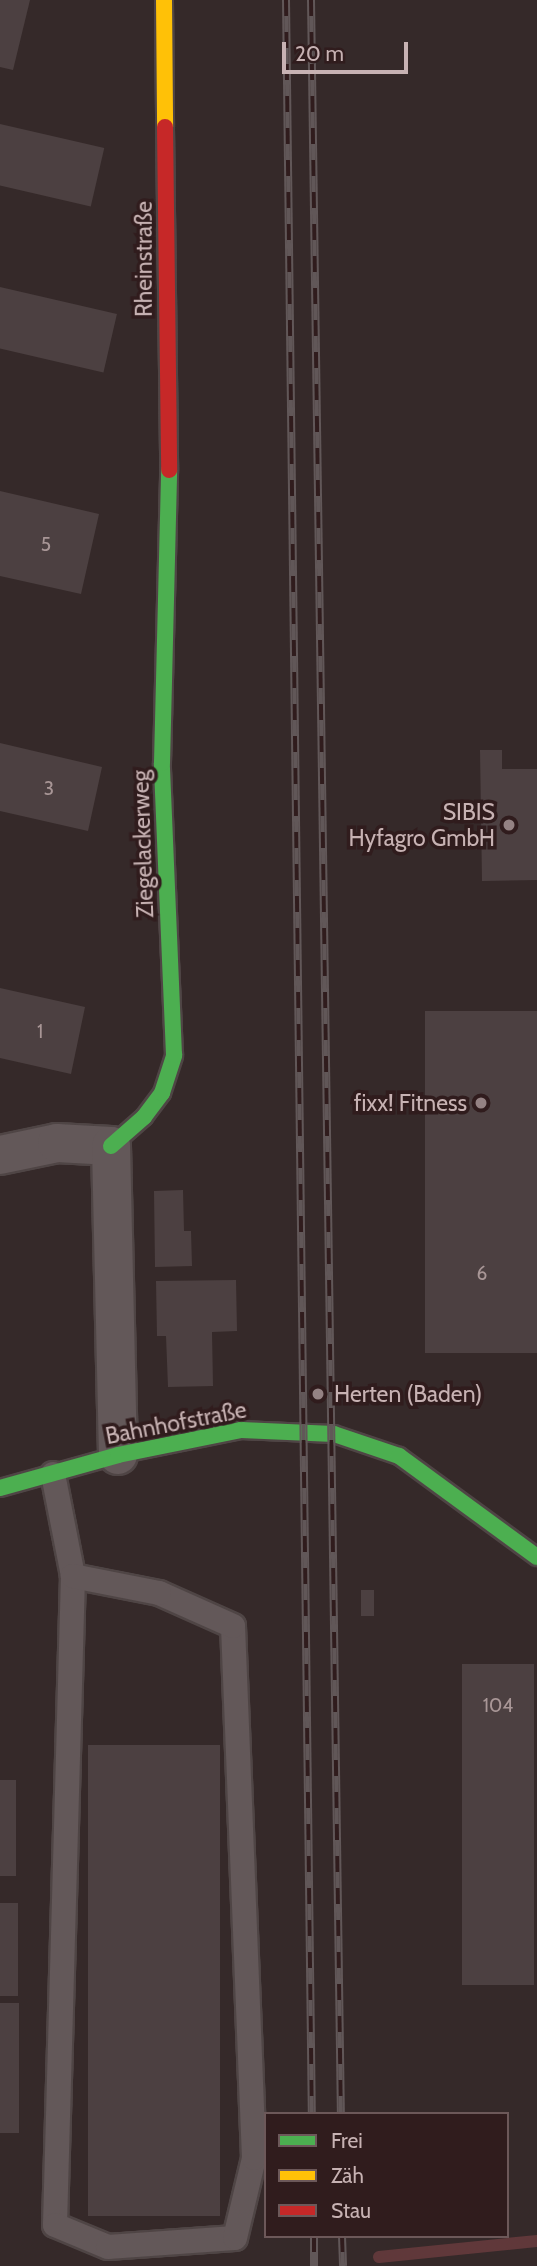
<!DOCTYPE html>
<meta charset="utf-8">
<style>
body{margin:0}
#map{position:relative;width:537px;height:2266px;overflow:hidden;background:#352929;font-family:Cabin,sans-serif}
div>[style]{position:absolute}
.stream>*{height:12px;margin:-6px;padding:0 6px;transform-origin:6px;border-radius:6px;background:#60383a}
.building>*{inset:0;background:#4c4041;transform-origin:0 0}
.roads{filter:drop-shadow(2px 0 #4f4545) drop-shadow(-2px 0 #4f4545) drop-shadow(0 2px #4f4545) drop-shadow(0 -2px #4f4545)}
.lane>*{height:24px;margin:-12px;padding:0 12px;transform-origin:12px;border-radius:12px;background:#635859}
.street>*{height:38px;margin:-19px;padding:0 19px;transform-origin:19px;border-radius:19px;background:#635859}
.fast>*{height:16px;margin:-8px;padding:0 8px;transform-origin:8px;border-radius:8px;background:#4caf50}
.slow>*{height:16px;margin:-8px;padding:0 8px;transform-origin:8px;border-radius:8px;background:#ffc107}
.jam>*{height:16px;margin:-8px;padding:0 8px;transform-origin:8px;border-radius:8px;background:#c62828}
.rail>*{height:8px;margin-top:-4px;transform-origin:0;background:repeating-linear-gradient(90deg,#301c1d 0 16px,#615758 0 32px);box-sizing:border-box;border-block:2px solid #615758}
.dots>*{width:19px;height:19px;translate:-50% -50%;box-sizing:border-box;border:4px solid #301c1d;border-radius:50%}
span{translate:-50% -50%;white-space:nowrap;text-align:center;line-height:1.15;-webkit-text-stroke:7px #301c1d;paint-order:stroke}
.number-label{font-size:19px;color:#a89696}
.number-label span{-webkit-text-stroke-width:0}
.street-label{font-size:23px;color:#c7b2b3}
.poi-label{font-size:23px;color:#c7b2b3}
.right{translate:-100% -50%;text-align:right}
.left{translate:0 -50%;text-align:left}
.legend{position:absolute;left:264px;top:2112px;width:245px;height:126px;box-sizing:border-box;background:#301c1d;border:2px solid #6c5859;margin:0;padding:9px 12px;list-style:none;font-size:21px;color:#c7b2b3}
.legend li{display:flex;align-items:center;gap:14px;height:35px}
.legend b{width:35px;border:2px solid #6c5859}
.scale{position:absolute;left:282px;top:42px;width:126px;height:32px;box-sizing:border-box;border:4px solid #c7b2b3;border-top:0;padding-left:9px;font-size:21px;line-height:24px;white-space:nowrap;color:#c7b2b3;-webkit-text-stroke:5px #301c1d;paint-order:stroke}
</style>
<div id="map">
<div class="stream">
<i style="left:379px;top:2257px;width:159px;rotate:-5.8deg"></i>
</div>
<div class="building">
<i style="clip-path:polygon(0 0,30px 0,13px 70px,0 67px)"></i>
<i style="left:0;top:124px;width:107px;height:60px;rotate:13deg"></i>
<i style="left:0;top:287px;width:120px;height:60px;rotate:13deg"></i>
<i style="clip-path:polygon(0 491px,99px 514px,81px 594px,0 576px)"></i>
<i style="clip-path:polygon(0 743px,102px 767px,88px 831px,0 811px)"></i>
<i style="clip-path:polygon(480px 750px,502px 750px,502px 769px,537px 769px,537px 880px,482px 881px)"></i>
<i style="clip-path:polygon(0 988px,85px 1007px,71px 1074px,0 1058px)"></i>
<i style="left:537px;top:1011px;width:342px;height:112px;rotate:90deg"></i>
<i style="clip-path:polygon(183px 1190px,184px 1231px,191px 1231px,192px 1266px,155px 1267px,154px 1191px)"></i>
<i style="clip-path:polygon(236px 1280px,237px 1331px,212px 1332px,213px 1386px,168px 1387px,166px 1336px,157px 1336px,156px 1281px)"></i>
<i style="left:361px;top:1590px;width:13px;height:26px"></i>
<i style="left:462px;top:1664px;width:72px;height:321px"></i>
<i style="left:88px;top:1745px;width:132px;height:471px"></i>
<i style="left:0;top:1780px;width:16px;height:96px"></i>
<i style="left:0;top:1903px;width:18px;height:93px"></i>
<i style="left:19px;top:2003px;width:130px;height:19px;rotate:90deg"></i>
</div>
<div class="roads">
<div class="lane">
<i style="left:53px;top:1474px;width:104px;rotate:78.9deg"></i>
<i style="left:73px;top:1576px;width:649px;rotate:91.59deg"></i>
<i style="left:55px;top:2225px;width:57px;rotate:22.5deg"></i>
<i style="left:108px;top:2247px;width:127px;rotate:-4.1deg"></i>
<i style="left:235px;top:2238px;width:82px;rotate:-76.6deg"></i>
<i style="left:254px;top:2158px;width:532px;rotate:-92.26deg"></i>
<i style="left:233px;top:1626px;width:81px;rotate:-156deg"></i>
<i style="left:159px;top:1593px;width:88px;rotate:-168.8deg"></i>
</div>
<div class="street">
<i style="left:0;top:1155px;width:58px;rotate:-11.9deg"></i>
<i style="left:57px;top:1143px;width:54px;rotate:3.2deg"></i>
<i style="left:111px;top:1146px;width:309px;rotate:88.7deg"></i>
</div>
<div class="fast">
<i style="left:111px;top:1146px;width:44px;rotate:-41.3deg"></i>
<i style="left:144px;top:1117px;width:30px;rotate:-53deg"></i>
<i style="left:162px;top:1093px;width:40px;rotate:-72deg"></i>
<i style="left:174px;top:1055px;width:292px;rotate:-92.4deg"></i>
<i style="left:162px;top:763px;width:293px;rotate:-88.6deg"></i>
<i style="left:0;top:1488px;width:123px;rotate:-15.6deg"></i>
<i style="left:118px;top:1455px;width:126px;rotate:-11.5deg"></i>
<i style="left:241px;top:1430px;width:93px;rotate:2.5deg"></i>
<i style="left:334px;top:1434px;width:69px;rotate:18.7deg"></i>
<i style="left:399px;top:1456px;width:171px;rotate:36.2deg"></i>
</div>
<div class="slow">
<i style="left:164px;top:0;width:127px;rotate:89.5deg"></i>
</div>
<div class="jam">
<i style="left:165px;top:127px;width:343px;rotate:89.3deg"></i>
</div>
</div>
<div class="rail">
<i style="left:286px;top:0;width:2114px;rotate:89.3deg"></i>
<i style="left:311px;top:0;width:2114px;rotate:89.19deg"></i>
<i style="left:314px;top:2236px;width:30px;rotate:90deg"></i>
<i style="left:342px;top:2236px;width:30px;rotate:88deg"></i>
</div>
<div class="dots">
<i style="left:509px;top:825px;background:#948283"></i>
<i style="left:481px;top:1103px;background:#948283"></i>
<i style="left:318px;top:1394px;background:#948283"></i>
</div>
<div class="number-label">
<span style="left:46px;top:545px">5</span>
<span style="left:49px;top:789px">3</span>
<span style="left:40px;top:1032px">1</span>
<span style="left:482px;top:1274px">6</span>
<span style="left:498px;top:1706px">104</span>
</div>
<div class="street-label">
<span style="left:144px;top:259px;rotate:-90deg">Rheinstraße</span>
<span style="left:143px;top:844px;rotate:-92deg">Ziegelackerweg</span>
<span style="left:176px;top:1423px;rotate:-11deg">Bahnhofstraße</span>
</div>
<div class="poi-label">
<span class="right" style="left:495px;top:825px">SIBIS<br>Hyfagro GmbH</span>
<span class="right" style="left:467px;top:1103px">fixx! Fitness</span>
<span class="left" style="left:334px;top:1394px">Herten (Baden)</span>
</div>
<ul class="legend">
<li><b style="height:9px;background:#4caf50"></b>Frei</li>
<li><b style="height:9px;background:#ffc107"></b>Zäh</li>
<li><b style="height:9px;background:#c62828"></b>Stau</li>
</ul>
<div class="scale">20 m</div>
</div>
